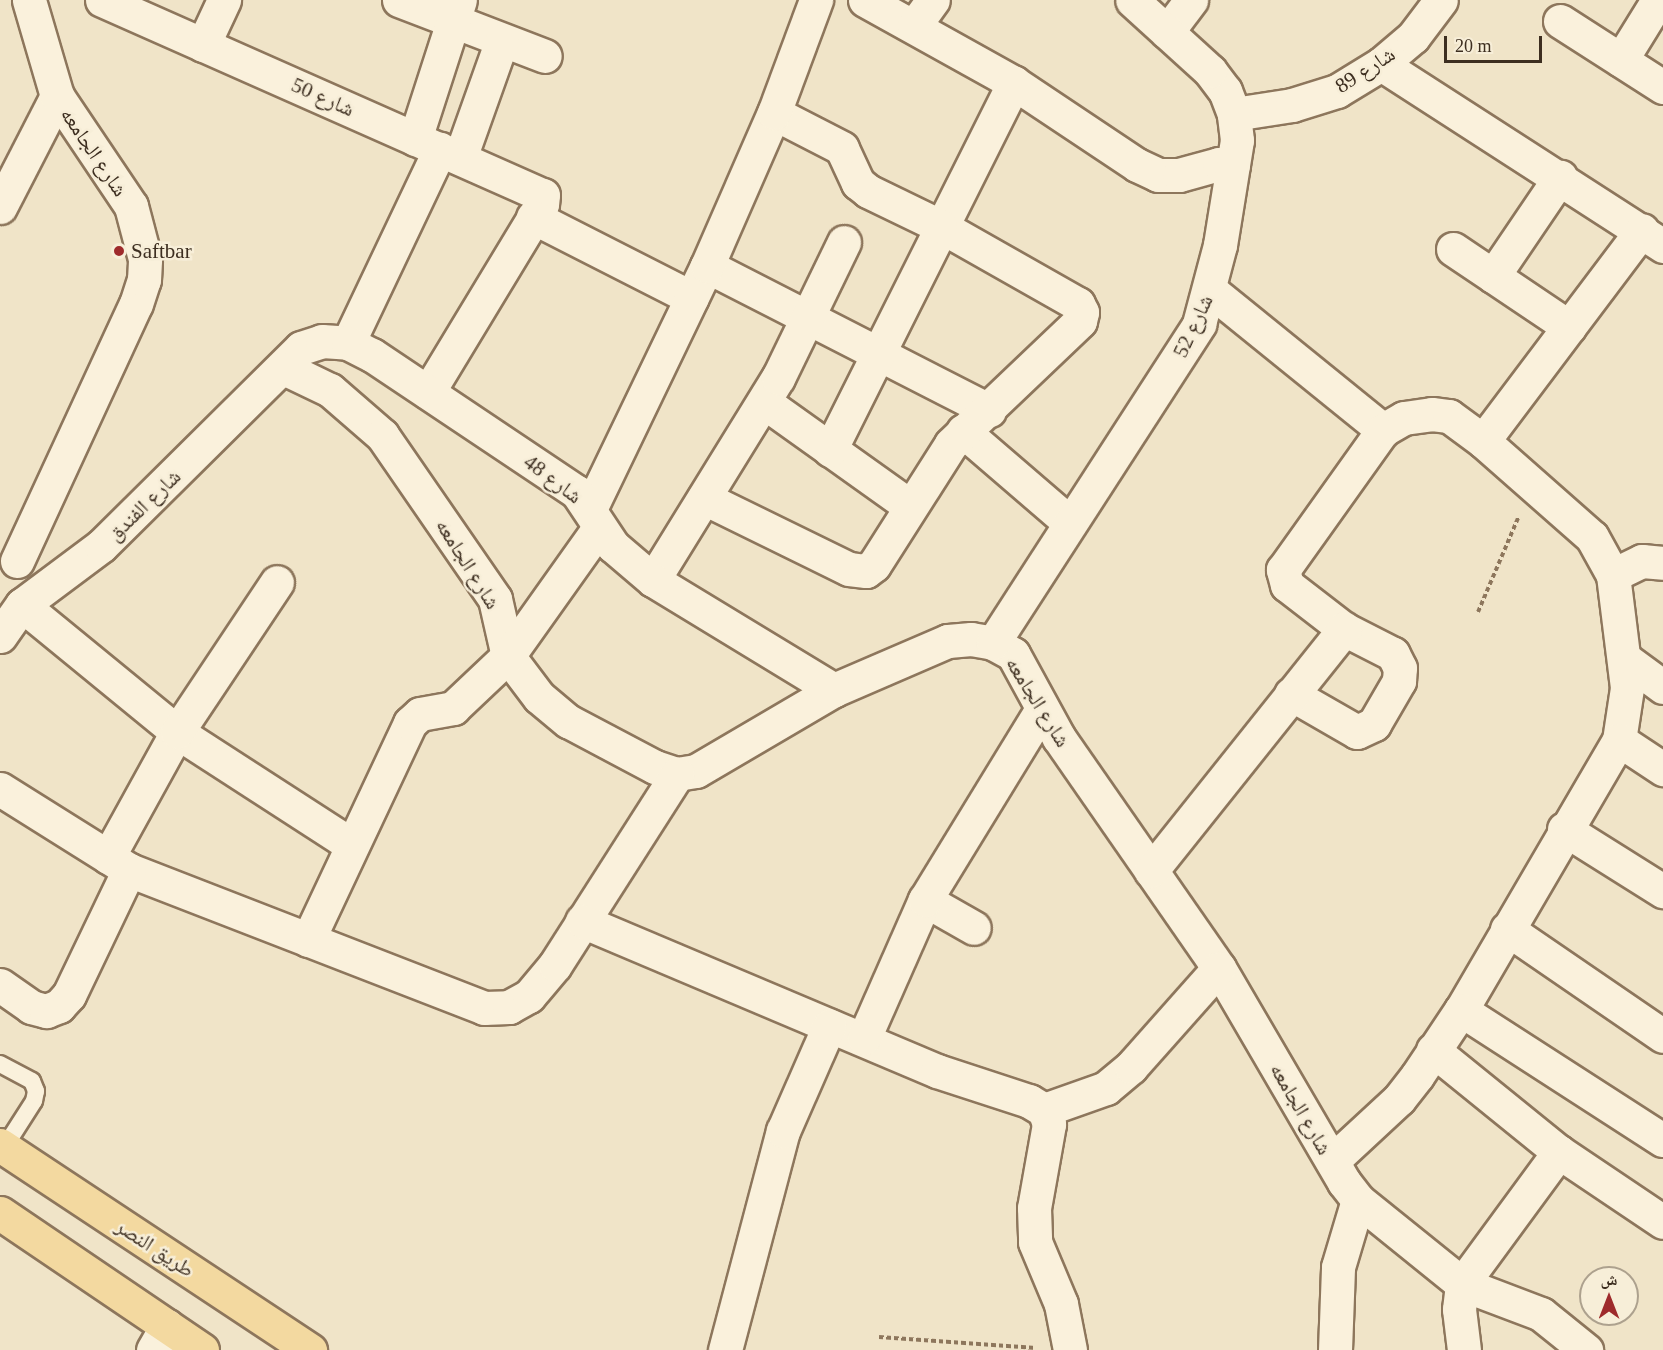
<!DOCTYPE html>
<meta charset="utf-8">
<style>
body{margin:0}
#map{position:relative;width:1663px;height:1350px;overflow:hidden;background:#f0e4c8;font-family:"Times New Roman","Noto Naskh Arabic",serif}
div>[style]{position:absolute}
.path>*{height:4px;margin-top:-2px;transform-origin:0;background:repeating-linear-gradient(90deg,#8d765c 0 4.5px,transparent 0 7.5px)}
.roads{filter:drop-shadow(2px 0 #8d765c) drop-shadow(-2px 0 #8d765c) drop-shadow(0 2px #8d765c) drop-shadow(0 -2px #8d765c)}
.service>*{height:16px;margin:-8px;padding:0 8px;transform-origin:8px;border-radius:8px;background:#faf1dc}
.minor>*{height:33px;margin:-16.5px;padding:0 16.5px;transform-origin:16.5px;border-radius:16.5px;background:#faf1dc}
.primary>*{height:33px;margin:-16.5px;padding:0 16.5px;transform-origin:16.5px;border-radius:16.5px;background:#f3d9a0}
.dots>*{width:16px;height:16px;translate:-50% -50%;box-sizing:border-box;border:3px solid #f7eed8;border-radius:50%}
span{translate:-50% -50%;white-space:nowrap;text-align:center;line-height:1.15;-webkit-text-stroke:5px #f7eed8;paint-order:stroke}
.street-label{font-size:21px;color:#3d2e20}
.poi-label{font-size:21px;color:#3d2e20}
.left{translate:0 -50%;text-align:left}
.north{position:absolute;left:1579px;top:1266px;width:60px;height:60px;box-sizing:border-box;background:#f7eed8;border:2px solid #ada18e;border-radius:50%;rotate:0deg;font-size:16px;font-weight:700;line-height:24px;text-align:center;color:#3d2e20}
.north::after{content:'';display:block;margin:auto;width:21px;height:27px;background:#9e2a2b;clip-path:polygon(50% 0,100% 100%,50% 72%,0 100%)}
.scale{position:absolute;left:1444px;top:36px;width:98px;height:27px;box-sizing:border-box;border:3px solid #3d2e20;border-top:0;padding-left:8px;font-size:18px;line-height:21px;white-space:nowrap;color:#3d2e20;-webkit-text-stroke:4px #f7eed8;paint-order:stroke}
</style>
<div id="map">
<div class="path">
<i style="left:1478px;top:612px;width:104px;rotate:-66.9deg"></i>
<i style="left:879px;top:1337px;width:157px;rotate:4deg"></i>
</div>
<div class="roads">
<div class="service">
<i style="left:0;top:1064px;width:36px;rotate:28deg"></i>
<i style="left:32px;top:1081px;width:11px;rotate:68deg"></i>
<i style="left:36px;top:1091px;width:10px;rotate:101deg"></i>
<i style="left:34px;top:1101px;width:56px;rotate:122.6deg"></i>
</div>
<div class="minor">
<i style="left:102px;top:0;width:482px;rotate:23.9deg"></i>
<i style="left:543px;top:195px;width:9px;rotate:96deg"></i>
<i style="left:542px;top:204px;width:220px;rotate:121.2deg"></i>
<i style="left:399px;top:0;width:156px;rotate:21deg"></i>
<i style="left:865px;top:0;width:171px;rotate:29.1deg"></i>
<i style="left:1014px;top:83px;width:148px;rotate:33.7deg"></i>
<i style="left:1137px;top:165px;width:23px;rotate:25deg"></i>
<i style="left:1158px;top:175px;width:21px"></i>
<i style="left:1179px;top:175px;width:41px;rotate:-15.4deg"></i>
<i style="left:1219px;top:164px;width:14px;rotate:4deg"></i>
<i style="left:1560px;top:21px;width:122px;rotate:32.7deg"></i>
<i style="left:914px;top:26px;width:32px;rotate:-54deg"></i>
<i style="left:1167px;top:32px;width:40px;rotate:-53deg"></i>
<i style="left:203px;top:45px;width:50px;rotate:-65deg"></i>
<i style="left:1621px;top:60px;width:70px;rotate:-58.3deg"></i>
<i style="left:1381px;top:64px;width:336px;rotate:32.8deg"></i>
<i style="left:1234px;top:114px;width:59px;rotate:-8.8deg"></i>
<i style="left:1292px;top:105px;width:47px;rotate:-17.3deg"></i>
<i style="left:1337px;top:91px;width:52px;rotate:-31.5deg"></i>
<i style="left:1381px;top:64px;width:42px;rotate:-40.2deg"></i>
<i style="left:1413px;top:37px;width:46px;rotate:-52.9deg"></i>
<i style="left:415px;top:139px;width:146px;rotate:-72.1deg"></i>
<i style="left:460px;top:158px;width:125px;rotate:-70.4deg"></i>
<i style="left:0;top:207px;width:125px;rotate:-62.8deg"></i>
<i style="left:533px;top:217px;width:178px;rotate:27deg"></i>
<i style="left:1453px;top:249px;width:140px;rotate:33.9deg"></i>
<i style="left:707px;top:266px;width:317px;rotate:27.1deg"></i>
<i style="left:1493px;top:276px;width:120px;rotate:-55.9deg"></i>
<i style="left:1210px;top:290px;width:223px;rotate:39deg"></i>
<i style="left:348px;top:343px;width:215px;rotate:-64.6deg"></i>
<i style="left:284px;top:368px;width:51px;rotate:25.6deg"></i>
<i style="left:330px;top:390px;width:69px;rotate:40.9deg"></i>
<i style="left:382px;top:435px;width:199px;rotate:55.4deg"></i>
<i style="left:495px;top:599px;width:58px;rotate:77.2deg"></i>
<i style="left:508px;top:656px;width:51px;rotate:52.9deg"></i>
<i style="left:539px;top:697px;width:38px;rotate:40deg"></i>
<i style="left:568px;top:721px;width:98px;rotate:27.9deg"></i>
<i style="left:655px;top:767px;width:23px;rotate:18deg"></i>
<i style="left:677px;top:774px;width:19px;rotate:-9deg"></i>
<i style="left:696px;top:771px;width:160px;rotate:-30.4deg"></i>
<i style="left:834px;top:690px;width:124px;rotate:-23.3deg"></i>
<i style="left:948px;top:641px;width:23px;rotate:-5deg"></i>
<i style="left:971px;top:639px;width:22px;rotate:10deg"></i>
<i style="left:993px;top:643px;width:23px;rotate:29deg"></i>
<i style="left:1013px;top:654px;width:96px;rotate:61.3deg"></i>
<i style="left:1059px;top:738px;width:280px;rotate:55.2deg"></i>
<i style="left:1219px;top:968px;width:248px;rotate:59.7deg"></i>
<i style="left:1344px;top:1182px;width:23px;rotate:52deg"></i>
<i style="left:1358px;top:1200px;width:134px;rotate:38.9deg"></i>
<i style="left:1462px;top:1284px;width:85px;rotate:20.8deg"></i>
<i style="left:1541px;top:1314px;width:58px;rotate:38.7deg"></i>
<i style="left:764px;top:402px;width:179px;rotate:35.5deg"></i>
<i style="left:963px;top:431px;width:141px;rotate:40.7deg"></i>
<i style="left:1483px;top:441px;width:264px;rotate:-53deg"></i>
<i style="left:830px;top:450px;width:411px;rotate:-63.4deg"></i>
<i style="left:704px;top:498px;width:161px;rotate:26.1deg"></i>
<i style="left:849px;top:569px;width:17px;rotate:7deg"></i>
<i style="left:866px;top:571px;width:10px;rotate:-37deg"></i>
<i style="left:874px;top:565px;width:143px;rotate:-57.5deg"></i>
<i style="left:951px;top:444px;width:178px;rotate:-43.6deg"></i>
<i style="left:1080px;top:321px;width:9px;rotate:-77deg"></i>
<i style="left:1082px;top:312px;width:9px;rotate:-117deg"></i>
<i style="left:1078px;top:304px;width:159px;rotate:-150.5deg"></i>
<i style="left:940px;top:226px;width:80px;rotate:-154.1deg"></i>
<i style="left:868px;top:191px;width:13px;rotate:-141deg"></i>
<i style="left:858px;top:183px;width:38px;rotate:-115deg"></i>
<i style="left:842px;top:148px;width:76px;rotate:-152.8deg"></i>
<i style="left:590px;top:509px;width:270px;rotate:-64.3deg"></i>
<i style="left:707px;top:266px;width:167px;rotate:-66.4deg"></i>
<i style="left:774px;top:113px;width:121px;rotate:-69.6deg"></i>
<i style="left:17px;top:561px;width:283px;rotate:-65.2deg"></i>
<i style="left:136px;top:304px;width:25px;rotate:-72deg"></i>
<i style="left:144px;top:280px;width:21px;rotate:-87deg"></i>
<i style="left:145px;top:259px;width:55px;rotate:-104.8deg"></i>
<i style="left:131px;top:206px;width:133px;rotate:-123.9deg"></i>
<i style="left:57px;top:96px;width:100px;rotate:-106.3deg"></i>
<i style="left:1613px;top:575px;width:32px;rotate:-26deg"></i>
<i style="left:1642px;top:561px;width:21px;rotate:5deg"></i>
<i style="left:653px;top:580px;width:238px;rotate:-58.3deg"></i>
<i style="left:778px;top:378px;width:151px;rotate:-64.1deg"></i>
<i style="left:22px;top:605px;width:200px;rotate:39.3deg"></i>
<i style="left:177px;top:732px;width:206px;rotate:32.9deg"></i>
<i style="left:0;top:636px;width:38px;rotate:-55deg"></i>
<i style="left:22px;top:605px;width:99px;rotate:-36.8deg"></i>
<i style="left:101px;top:546px;width:281px;rotate:-44.7deg"></i>
<i style="left:301px;top:348px;width:22px;rotate:-18deg"></i>
<i style="left:322px;top:341px;width:26px;rotate:4deg"></i>
<i style="left:348px;top:343px;width:27px;rotate:27deg"></i>
<i style="left:372px;top:355px;width:247px;rotate:33.8deg"></i>
<i style="left:577px;top:492px;width:65px;rotate:56.3deg"></i>
<i style="left:613px;top:546px;width:52px;rotate:40.4deg"></i>
<i style="left:653px;top:580px;width:212px;rotate:31.3deg"></i>
<i style="left:993px;top:643px;width:380px;rotate:-57.1deg"></i>
<i style="left:1199px;top:324px;width:82px;rotate:-75.1deg"></i>
<i style="left:1220px;top:245px;width:106px;rotate:-80.8deg"></i>
<i style="left:1237px;top:140px;width:26px;rotate:-97deg"></i>
<i style="left:1234px;top:114px;width:25px;rotate:-111deg"></i>
<i style="left:1225px;top:91px;width:25px;rotate:-127deg"></i>
<i style="left:1210px;top:71px;width:105px;rotate:-137.7deg"></i>
<i style="left:1625px;top:659px;width:47px;rotate:36.4deg"></i>
<i style="left:1291px;top:694px;width:76px;rotate:29.9deg"></i>
<i style="left:1357px;top:732px;width:19px;rotate:-25deg"></i>
<i style="left:1374px;top:724px;width:50px;rotate:-59.8deg"></i>
<i style="left:1399px;top:681px;width:13px;rotate:-86deg"></i>
<i style="left:1400px;top:668px;width:16px;rotate:-117deg"></i>
<i style="left:1393px;top:654px;width:55px;rotate:-153deg"></i>
<i style="left:1344px;top:629px;width:72px;rotate:-142.3deg"></i>
<i style="left:1287px;top:585px;width:16px;rotate:-105deg"></i>
<i style="left:1283px;top:570px;width:172px;rotate:-54.5deg"></i>
<i style="left:1383px;top:430px;width:24px;rotate:-30deg"></i>
<i style="left:1404px;top:418px;width:28px;rotate:-8deg"></i>
<i style="left:1432px;top:414px;width:17px;rotate:7deg"></i>
<i style="left:1449px;top:416px;width:42px;rotate:36.3deg"></i>
<i style="left:1483px;top:441px;width:145px;rotate:41.4deg"></i>
<i style="left:1592px;top:537px;width:43px;rotate:61.1deg"></i>
<i style="left:1613px;top:575px;width:114px;rotate:82.9deg"></i>
<i style="left:1627px;top:688px;width:53px;rotate:98.7deg"></i>
<i style="left:1619px;top:740px;width:313px;rotate:120.3deg"></i>
<i style="left:1461px;top:1010px;width:79px;rotate:123.7deg"></i>
<i style="left:1417px;top:1076px;width:29px;rotate:128deg"></i>
<i style="left:1399px;top:1099px;width:91px;rotate:137.2deg"></i>
<i style="left:1619px;top:740px;width:53px;rotate:33.4deg"></i>
<i style="left:0;top:789px;width:152px;rotate:32.1deg"></i>
<i style="left:129px;top:870px;width:381px;rotate:21.2deg"></i>
<i style="left:484px;top:1008px;width:25px;rotate:-2deg"></i>
<i style="left:509px;top:1007px;width:23px;rotate:-29deg"></i>
<i style="left:529px;top:996px;width:40px;rotate:-50deg"></i>
<i style="left:555px;top:965px;width:227px;rotate:-57.4deg"></i>
<i style="left:1564px;top:829px;width:117px;rotate:32.1deg"></i>
<i style="left:108px;top:857px;width:143px;rotate:-61.1deg"></i>
<i style="left:177px;top:732px;width:180px;rotate:-56.3deg"></i>
<i style="left:1151px;top:871px;width:310px;rotate:-51.4deg"></i>
<i style="left:925px;top:900px;width:56px;rotate:29.7deg"></i>
<i style="left:582px;top:921px;width:385px;rotate:22.9deg"></i>
<i style="left:937px;top:1071px;width:97px;rotate:18.1deg"></i>
<i style="left:1029px;top:1101px;width:17px;rotate:31deg"></i>
<i style="left:1044px;top:1110px;width:15px;rotate:70deg"></i>
<i style="left:1049px;top:1124px;width:85px;rotate:100.1deg"></i>
<i style="left:1034px;top:1208px;width:34px;rotate:88deg"></i>
<i style="left:1035px;top:1242px;width:67px;rotate:67.2deg"></i>
<i style="left:1061px;top:1304px;width:47px;rotate:78.9deg"></i>
<i style="left:1507px;top:929px;width:189px;rotate:34.4deg"></i>
<i style="left:308px;top:940px;width:240px;rotate:-64.8deg"></i>
<i style="left:410px;top:723px;width:13px;rotate:-42deg"></i>
<i style="left:420px;top:714px;width:34px;rotate:-10deg"></i>
<i style="left:453px;top:708px;width:76px;rotate:-43.4deg"></i>
<i style="left:508px;top:656px;width:157px;rotate:-54.6deg"></i>
<i style="left:0;top:985px;width:38px;rotate:35deg"></i>
<i style="left:31px;top:1007px;width:16px;rotate:15deg"></i>
<i style="left:46px;top:1011px;width:14px;rotate:-21deg"></i>
<i style="left:59px;top:1006px;width:15px;rotate:-48deg"></i>
<i style="left:69px;top:995px;width:139px;rotate:-64.4deg"></i>
<i style="left:1461px;top:1010px;width:240px;rotate:32.8deg"></i>
<i style="left:864px;top:1038px;width:151px;rotate:-66.2deg"></i>
<i style="left:925px;top:900px;width:224px;rotate:-58.5deg"></i>
<i style="left:1433px;top:1050px;width:162px;rotate:39deg"></i>
<i style="left:1559px;top:1152px;width:125px;rotate:33.9deg"></i>
<i style="left:1044px;top:1110px;width:66px;rotate:-19.5deg"></i>
<i style="left:1106px;top:1088px;width:33px;rotate:-40deg"></i>
<i style="left:1131px;top:1067px;width:132px;rotate:-48.4deg"></i>
<i style="left:153px;top:1350px;width:28px;rotate:-60deg"></i>
<i style="left:725px;top:1350px;width:227px;rotate:-75.2deg"></i>
<i style="left:783px;top:1131px;width:115px;rotate:-66.3deg"></i>
<i style="left:1335px;top:1350px;width:83px;rotate:-87.9deg"></i>
<i style="left:1338px;top:1267px;width:70px;rotate:-73.4deg"></i>
<i style="left:1464px;top:1350px;width:41px;rotate:-97deg"></i>
<i style="left:1459px;top:1309px;width:25px;rotate:-83deg"></i>
<i style="left:1462px;top:1284px;width:164px;rotate:-53.7deg"></i>
</div>
<div class="primary">
<i style="left:0;top:1145px;width:372px;rotate:33.5deg"></i>
<i style="left:0;top:1213px;width:244px;rotate:34.1deg"></i>
</div>
</div>
<div class="dots">
<i style="left:119px;top:251px;background:#9e2a2b"></i>
</div>
<div class="street-label">
<span style="left:1365px;top:70px;rotate:-33deg">شارع 89</span>
<span style="left:323px;top:97px;rotate:24deg">شارع 50</span>
<span style="left:94px;top:152px;rotate:56deg">شارع الجامعه</span>
<span style="left:1193px;top:326px;rotate:-65deg">شارع 52</span>
<span style="left:553px;top:479px;rotate:37deg">شارع 48</span>
<span style="left:144px;top:505px;rotate:-44deg">شارع الفندق</span>
<span style="left:468px;top:564px;rotate:58deg">شارع الجامعه</span>
<span style="left:1038px;top:702px;rotate:58deg">شارع الجامعه</span>
<span style="left:1301px;top:1109px;rotate:60deg">شارع الجامعه</span>
<span style="left:155px;top:1248px;rotate:33deg">طريق النصر</span>
</div>
<div class="poi-label">
<span class="left" style="left:131px;top:251px">Saftbar</span>
</div>
<div class="north">ش</div>
<div class="scale">20 m</div>
</div>
